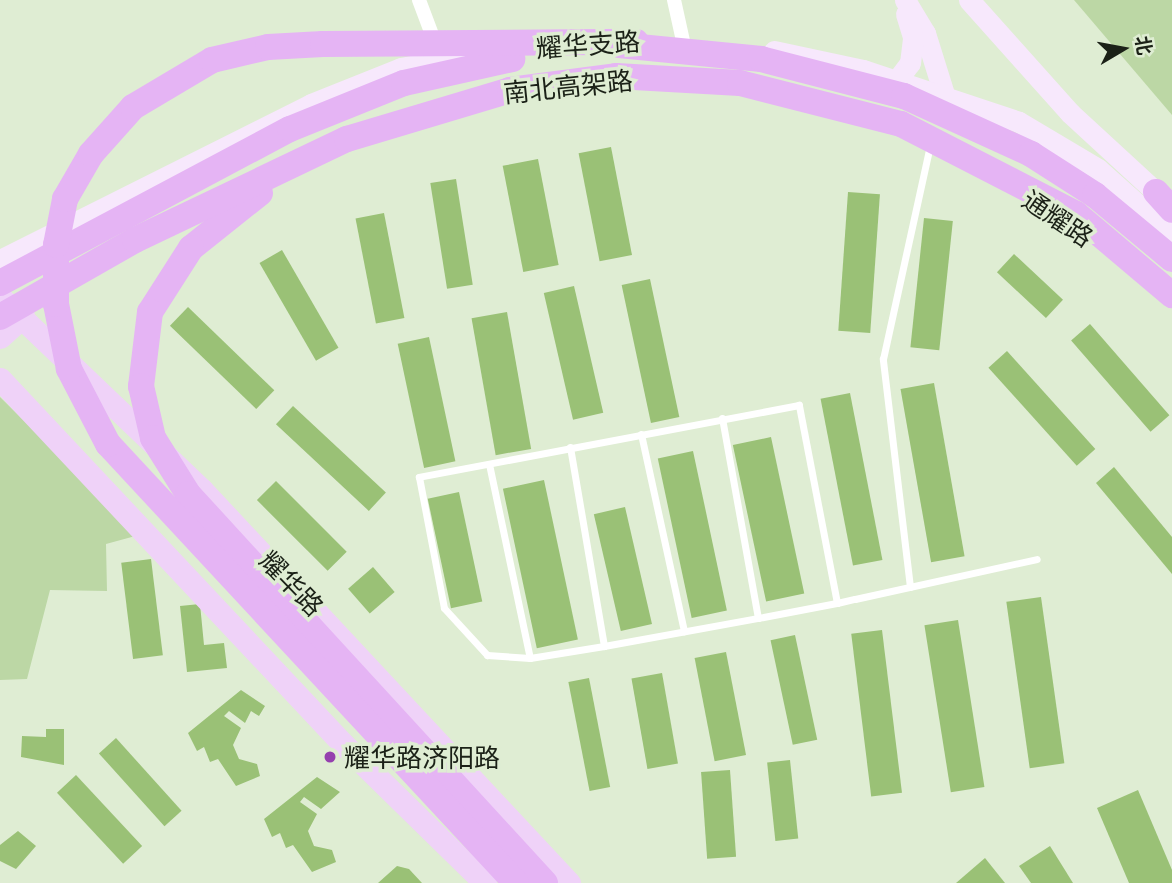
<!DOCTYPE html>
<meta charset="utf-8">
<style>
body{margin:0}
#map{position:relative;width:1172px;height:883px;overflow:hidden;background:#dfedd3;font-family:Commissioner,"Noto Sans SC",sans-serif}
div>[style]{position:absolute}
.green>*{inset:0;background:#bcd7a5}
.building>*{inset:0;background:#9ac176;transform-origin:0 0}
.lane>*{height:7px;margin:-3.5px;padding:0 3.5px;transform-origin:3.5px;border-radius:3.5px;background:#fff}
.street>*{height:14px;margin:-7px;padding:0 7px;transform-origin:7px;border-radius:7px;background:#fff}
.secondary>*{height:21px;margin:-10.5px;padding:0 10.5px;transform-origin:10.5px;border-radius:10.5px;background:#f7e8fc}
.primary>*{height:23px;margin:-11.5px;padding:0 11.5px;transform-origin:11.5px;border-radius:11.5px;background:#efd2f8}
.highway>*{height:26px;margin:-13px;padding:0 13px;transform-origin:13px;border-radius:13px;background:#e5b4f4}
.dots>*{width:19px;height:19px;translate:-50% -50%;box-sizing:border-box;border:4px solid #dfedd3;border-radius:50%}
span{translate:-50% -50%;white-space:nowrap;text-align:center;line-height:1.15;-webkit-text-stroke:7px #dfedd3;paint-order:stroke}
.street-label{font-size:26px;color:#1b2117}
.poi-label{font-size:26px;color:#1b2117}
.left{translate:0 -50%;text-align:left}
.north{position:absolute;left:1088px;top:14px;width:70px;height:70px;-webkit-text-stroke:5px #dfedd3;paint-order:stroke;rotate:80deg;font-size:19px;font-weight:700;line-height:28px;text-align:center;color:#1b2117}
.north::after{content:'';display:block;margin:auto;width:24px;height:32px;background:#1b2117;clip-path:polygon(50% 0,100% 100%,50% 72%,0 100%)}
</style>
<div id="map">
<div class="green">
<i style="clip-path:polygon(1074px 0,1172px 0,1172px 115px)"></i>
<i style="clip-path:polygon(0 397px,139px 535px,106px 544px,107px 591px,50px 590px,27px 679px,0 680px)"></i>
</div>
<div class="building">
<i style="left:611px;top:147px;width:110px;height:33px;rotate:79deg"></i>
<i style="left:538px;top:159px;width:108px;height:36px;rotate:79deg"></i>
<i style="left:456px;top:179px;width:107px;height:26px;rotate:81deg"></i>
<i style="left:848px;top:192px;width:32px;height:139px;rotate:4deg"></i>
<i style="left:384px;top:213px;width:107px;height:29px;rotate:79deg"></i>
<i style="left:924px;top:218px;width:29px;height:130px;rotate:6deg"></i>
<i style="left:282px;top:250px;width:113px;height:26px;rotate:60deg"></i>
<i style="left:1014px;top:254px;width:67px;height:25px;rotate:43deg"></i>
<i style="left:650px;top:279px;width:141px;height:29px;rotate:78deg"></i>
<i style="left:574px;top:286px;width:130px;height:31px;rotate:77deg"></i>
<i style="left:188px;top:307px;width:120px;height:26px;rotate:44deg"></i>
<i style="left:507px;top:312px;width:139px;height:36px;rotate:80deg"></i>
<i style="left:1090px;top:324px;width:121px;height:25px;rotate:49deg"></i>
<i style="left:429px;top:337px;width:127px;height:32px;rotate:78deg"></i>
<i style="left:1007px;top:351px;width:132px;height:25px;rotate:48deg"></i>
<i style="left:934px;top:383px;width:176px;height:34px;rotate:80deg"></i>
<i style="left:850px;top:393px;width:170px;height:30px;rotate:79deg"></i>
<i style="left:293px;top:406px;width:127px;height:25px;rotate:43deg"></i>
<i style="left:771px;top:437px;width:160px;height:39px;rotate:78deg"></i>
<i style="left:693px;top:451px;width:163px;height:36px;rotate:78deg"></i>
<i style="clip-path:polygon(1114px 467px,1172px 537px,1172px 574px,1096px 483px)"></i>
<i style="left:544px;top:480px;width:163px;height:42px;rotate:78deg"></i>
<i style="left:276px;top:481px;width:100px;height:27px;rotate:45deg"></i>
<i style="left:459px;top:492px;width:112px;height:32px;rotate:78deg"></i>
<i style="left:625px;top:507px;width:120px;height:32px;rotate:77deg"></i>
<i style="left:151px;top:559px;width:97px;height:30px;rotate:83deg"></i>
<i style="left:373px;top:567px;width:33px;height:33px;rotate:49deg"></i>
<i style="left:1041px;top:597px;width:168px;height:35px;rotate:82deg"></i>
<i style="clip-path:polygon(200px 604px,204px 645px,224px 643px,227px 668px,187px 672px,180px 606px)"></i>
<i style="left:958px;top:620px;width:169px;height:34px;rotate:81deg"></i>
<i style="left:882px;top:630px;width:164px;height:31px;rotate:83deg"></i>
<i style="left:795px;top:635px;width:107px;height:25px;rotate:78deg"></i>
<i style="left:726px;top:652px;width:105px;height:32px;rotate:79deg"></i>
<i style="left:662px;top:673px;width:92px;height:31px;rotate:80deg"></i>
<i style="left:589px;top:678px;width:111px;height:21px;rotate:79deg"></i>
<i style="clip-path:polygon(241px 690px,265px 706px,259px 716px,251px 711px,245px 723px,229px 711px,224px 716px,241px 728px,233px 745px,239px 759px,257px 764px,260px 776px,236px 786px,218px 759px,210px 762px,204px 747px,197px 751px,188px 733px)"></i>
<i style="clip-path:polygon(46px 729px,64px 729px,64px 765px,21px 757px,22px 736px,46px 737px)"></i>
<i style="left:116px;top:738px;width:98px;height:23px;rotate:48deg"></i>
<i style="left:790px;top:760px;width:79px;height:23px;rotate:84deg"></i>
<i style="left:730px;top:770px;width:87px;height:29px;rotate:86deg"></i>
<i style="left:76px;top:775px;width:97px;height:26px;rotate:47deg"></i>
<i style="clip-path:polygon(317px 777px,340px 792px,321px 809px,304px 797px,300px 802px,317px 814px,308px 831px,314px 846px,332px 850px,336px 862px,312px 872px,293px 845px,286px 848px,280px 833px,272px 837px,264px 819px)"></i>
<i style="clip-path:polygon(1138px 790px,1172px 870px,1172px 883px,1129px 883px,1097px 808px)"></i>
<i style="clip-path:polygon(18px 831px,36px 846px,16px 869px,0 861px,0 845px)"></i>
<i style="clip-path:polygon(1050px 846px,1073px 883px,1031px 883px,1019px 866px)"></i>
<i style="clip-path:polygon(985px 858px,1005px 883px,956px 883px)"></i>
<i style="clip-path:polygon(397px 866px,409px 869px,422px 883px,378px 883px)"></i>
</div>
<div class="lane">
<i style="left:722px;top:418px;width:203px;rotate:79.8deg"></i>
<i style="left:641px;top:434px;width:202px;rotate:77.7deg"></i>
<i style="left:570px;top:447px;width:202px;rotate:80.3deg"></i>
<i style="left:489px;top:464px;width:198px;rotate:78.1deg"></i>
<i style="left:910px;top:587px;width:230px;rotate:-96.8deg"></i>
<i style="left:883px;top:359px;width:218px;rotate:-77.6deg"></i>
<i style="left:837px;top:603px;width:202px;rotate:-100.9deg"></i>
<i style="left:799px;top:405px;width:387px;rotate:169.3deg"></i>
<i style="left:419px;top:477px;width:133px;rotate:79.2deg"></i>
<i style="left:444px;top:608px;width:64px;rotate:47.5deg"></i>
<i style="left:487px;top:655px;width:43px;rotate:4deg"></i>
<i style="left:530px;top:658px;width:75px;rotate:-9.2deg"></i>
<i style="left:604px;top:646px;width:157px;rotate:-10.3deg"></i>
<i style="left:758px;top:618px;width:80px;rotate:-10.8deg"></i>
<i style="left:837px;top:603px;width:18px;rotate:-13deg"></i>
<i style="left:855px;top:599px;width:186px;rotate:-12.4deg"></i>
</div>
<div class="street">
<i style="left:419px;top:0;width:51px;rotate:69.4deg"></i>
<i style="left:674px;top:0;width:42px;rotate:77.6deg"></i>
</div>
<div class="secondary">
<i style="left:905px;top:0;width:39px;rotate:59deg"></i>
<i style="left:925px;top:33px;width:64px;rotate:72.7deg"></i>
<i style="left:969px;top:0;width:152px;rotate:48.2deg"></i>
<i style="left:1070px;top:113px;width:117px;rotate:42.6deg"></i>
<i style="left:774px;top:51px;width:91px;rotate:12.1deg"></i>
<i style="left:863px;top:70px;width:164px;rotate:18.4deg"></i>
<i style="left:1019px;top:122px;width:92px;rotate:30.7deg"></i>
<i style="left:1098px;top:169px;width:99px;rotate:41.7deg"></i>
<i style="left:897px;top:80px;width:21px;rotate:-53deg"></i>
<i style="left:910px;top:63px;width:26px;rotate:-83deg"></i>
<i style="left:913px;top:37px;width:24px;rotate:-107deg"></i>
<i style="left:0;top:260px;width:348px;rotate:-26.6deg"></i>
<i style="left:311px;top:104px;width:97px;rotate:-21.8deg"></i>
<i style="left:401px;top:68px;width:82px;rotate:-11.3deg"></i>
</div>
<div class="primary">
<i style="left:0;top:297px;width:279px;rotate:43.7deg"></i>
<i style="left:202px;top:490px;width:538px;rotate:46.96deg"></i>
<i style="left:0;top:337px;width:31px;rotate:-42deg"></i>
<i style="left:0;top:379px;width:501px;rotate:46.78deg"></i>
<i style="left:343px;top:744px;width:199px;rotate:44.4deg"></i>
</div>
<div class="highway">
<i style="left:619px;top:45px;width:143px;rotate:5.6deg"></i>
<i style="left:761px;top:59px;width:148px;rotate:14.5deg"></i>
<i style="left:904px;top:96px;width:140px;rotate:24.5deg"></i>
<i style="left:1031px;top:154px;width:76px;rotate:32.6deg"></i>
<i style="left:1095px;top:195px;width:100px;rotate:39.7deg"></i>
<i style="left:1156px;top:192px;width:24px;rotate:48deg"></i>
<i style="left:260px;top:193px;width:88px;rotate:141.4deg"></i>
<i style="left:191px;top:248px;width:76px;rotate:122.6deg"></i>
<i style="left:150px;top:312px;width:75px;rotate:96.9deg"></i>
<i style="left:141px;top:386px;width:53px;rotate:77deg"></i>
<i style="left:153px;top:438px;width:66px;rotate:58deg"></i>
<i style="left:188px;top:494px;width:528px;rotate:47.46deg"></i>
<i style="left:0;top:283px;width:328px;rotate:-28deg"></i>
<i style="left:290px;top:129px;width:123px;rotate:-22deg"></i>
<i style="left:404px;top:83px;width:111px;rotate:-12.5deg"></i>
<i style="left:0;top:317px;width:155px;rotate:-29.7deg"></i>
<i style="left:135px;top:240px;width:235px;rotate:-25.5deg"></i>
<i style="left:347px;top:139px;width:170px;rotate:-16.7deg"></i>
<i style="left:510px;top:90px;width:107px;rotate:-7.5deg"></i>
<i style="left:616px;top:76px;width:124px;rotate:3.2deg"></i>
<i style="left:740px;top:83px;width:166px;rotate:14.3deg"></i>
<i style="left:901px;top:124px;width:197px;rotate:27.2deg"></i>
<i style="left:1076px;top:214px;width:126px;rotate:40.2deg"></i>
<i style="left:516px;top:883px;width:599px;rotate:-132.9deg"></i>
<i style="left:108px;top:444px;width:85px;rotate:-117.5deg"></i>
<i style="left:69px;top:369px;width:66px;rotate:-101.3deg"></i>
<i style="left:56px;top:304px;width:59px;rotate:-90deg"></i>
<i style="left:56px;top:245px;width:47px;rotate:-78.9deg"></i>
<i style="left:65px;top:199px;width:52px;rotate:-60deg"></i>
<i style="left:91px;top:154px;width:63px;rotate:-48.2deg"></i>
<i style="left:133px;top:107px;width:92px;rotate:-30.7deg"></i>
<i style="left:212px;top:60px;width:57px;rotate:-13.1deg"></i>
<i style="left:268px;top:47px;width:55px;rotate:-3.1deg"></i>
<i style="left:323px;top:44px;width:313px;rotate:-0.4deg"></i>
</div>
<div class="dots">
<i style="left:330px;top:757px;background:#9540ae"></i>
</div>
<div class="street-label">
<span style="left:588px;top:44px;rotate:-4deg">耀华支路</span>
<span style="left:568px;top:86px;rotate:-6deg">南北高架路</span>
<span style="left:1058px;top:218px;rotate:34deg">通耀路</span>
<span style="left:292px;top:583px;rotate:46deg">耀华路</span>
</div>
<div class="poi-label">
<span class="left" style="left:344px;top:757px">耀华路济阳路</span>
</div>
<div class="north">北</div>
</div>
